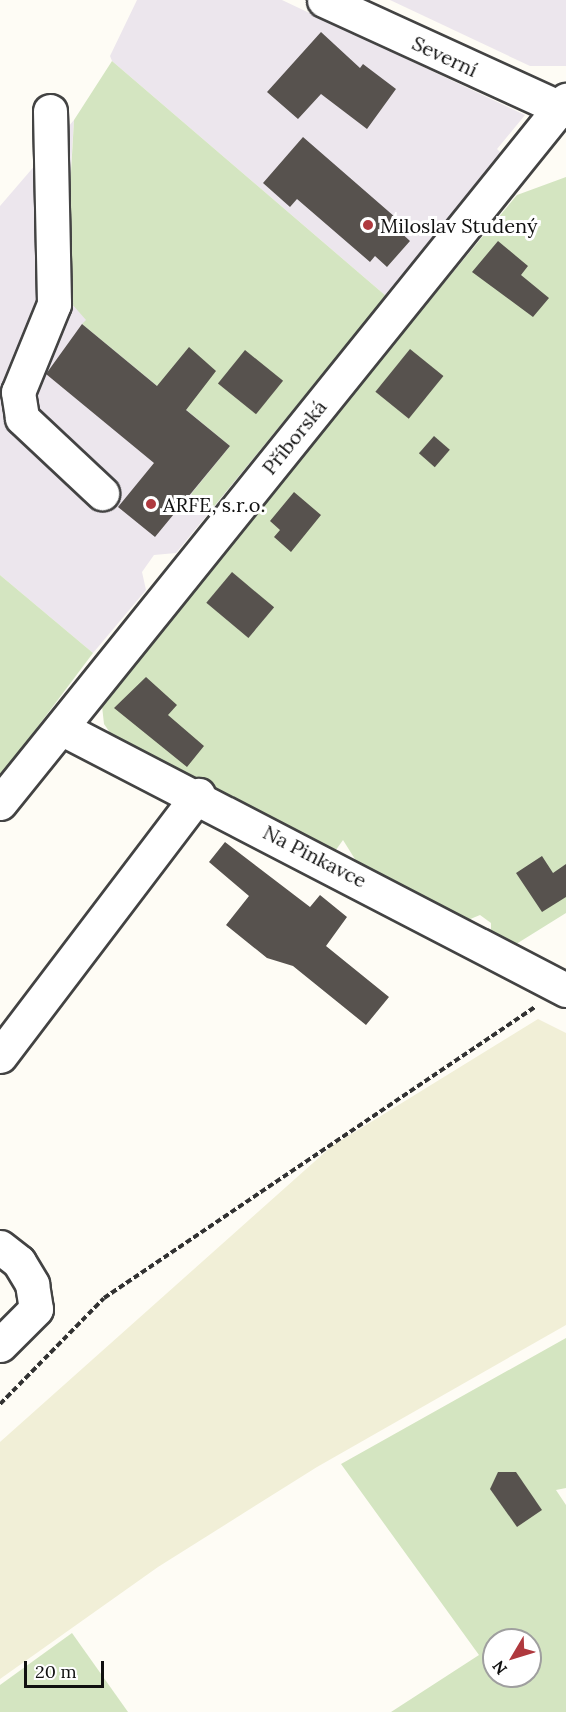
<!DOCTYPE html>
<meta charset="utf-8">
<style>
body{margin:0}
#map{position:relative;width:566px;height:1712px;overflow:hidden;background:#fefcf5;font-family:Lora,serif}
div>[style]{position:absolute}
.industrial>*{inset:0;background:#ece6ed}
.farmland>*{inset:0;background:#f1efd7}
.green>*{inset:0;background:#d4e5c1}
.building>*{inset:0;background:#57524e;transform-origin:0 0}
.path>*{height:4px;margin-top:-2px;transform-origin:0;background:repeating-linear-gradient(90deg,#323232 0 6px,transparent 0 9px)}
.roads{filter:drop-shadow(2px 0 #434343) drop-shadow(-2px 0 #434343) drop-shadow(0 2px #434343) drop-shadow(0 -2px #434343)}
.minor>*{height:33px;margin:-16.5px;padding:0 16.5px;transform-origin:16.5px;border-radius:16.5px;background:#fff}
.dots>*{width:16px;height:16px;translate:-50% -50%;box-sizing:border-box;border:3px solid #fff;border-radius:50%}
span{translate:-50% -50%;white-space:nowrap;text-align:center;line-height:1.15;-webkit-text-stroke:6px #fff;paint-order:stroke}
.street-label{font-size:20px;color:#101010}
.poi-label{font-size:20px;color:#101010}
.left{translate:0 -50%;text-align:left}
.north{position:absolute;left:482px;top:1628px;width:60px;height:60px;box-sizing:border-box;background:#fff;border:2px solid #9f9f9f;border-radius:50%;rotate:232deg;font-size:16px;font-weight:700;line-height:24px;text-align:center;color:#101010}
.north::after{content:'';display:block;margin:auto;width:21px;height:27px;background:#af393e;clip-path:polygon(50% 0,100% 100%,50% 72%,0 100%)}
.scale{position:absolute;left:24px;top:1661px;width:80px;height:27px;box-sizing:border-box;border:3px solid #101010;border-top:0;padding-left:8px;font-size:18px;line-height:21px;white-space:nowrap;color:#101010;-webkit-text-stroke:4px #fff;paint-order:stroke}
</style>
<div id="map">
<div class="industrial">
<i style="clip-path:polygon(137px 0,282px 0,525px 115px,497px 149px,503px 155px,386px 296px,112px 61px,110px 56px)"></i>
<i style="clip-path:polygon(390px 0,566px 0,566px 66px,530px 66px)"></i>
<i style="clip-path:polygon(74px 120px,65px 260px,258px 453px,176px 553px,154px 555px,142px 572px,146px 590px,93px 653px,0 575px,0 206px)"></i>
</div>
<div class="farmland">
<i style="clip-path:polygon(538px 1019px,566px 1033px,566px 1325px,317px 1467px,158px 1567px,0 1679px,0 1442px,332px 1146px)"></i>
</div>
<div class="green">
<i style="clip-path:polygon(112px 61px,386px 296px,211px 510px,191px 494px,230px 446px,82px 324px,86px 320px,64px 295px,74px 120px)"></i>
<i style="clip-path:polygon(566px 177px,566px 913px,513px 946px,491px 935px,491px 923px,480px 915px,468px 920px,358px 864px,343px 840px,333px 854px,113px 737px,104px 724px,101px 697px,517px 195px)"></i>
<i style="clip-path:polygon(0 575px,93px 653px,0 777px)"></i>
<i style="clip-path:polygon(evenodd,566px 1338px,566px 1488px,556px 1490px,566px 1505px,566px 1712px,391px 1712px,479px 1655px,341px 1464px,566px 1338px,494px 1640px,530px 1640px,530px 1676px,494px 1676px,494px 1640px)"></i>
<i style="clip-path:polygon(72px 1633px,128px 1712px,0 1712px,0 1685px)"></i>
</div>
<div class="building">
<i style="clip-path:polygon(321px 32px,360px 68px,363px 64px,396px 89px,367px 129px,321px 94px,298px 119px,267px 92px)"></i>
<i style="clip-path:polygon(303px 137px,403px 224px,398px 230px,410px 241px,387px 267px,375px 256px,370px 262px,297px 199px,290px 207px,263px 183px)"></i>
<i style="clip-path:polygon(498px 241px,528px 266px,521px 275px,549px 298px,533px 317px,472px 272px)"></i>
<i style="clip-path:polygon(82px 324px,157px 386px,189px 347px,216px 371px,186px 410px,230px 446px,155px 537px,118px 507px,154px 463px,46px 374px)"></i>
<i style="left:410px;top:349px;width:43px;height:55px;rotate:39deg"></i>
<i style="left:245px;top:350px;width:49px;height:43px;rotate:39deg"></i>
<i style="left:434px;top:436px;width:21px;height:23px;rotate:41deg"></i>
<i style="clip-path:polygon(294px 492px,321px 515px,291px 552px,274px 537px,280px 530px,270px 521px)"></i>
<i style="left:232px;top:572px;width:55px;height:40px;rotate:40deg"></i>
<i style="clip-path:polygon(146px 677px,177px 705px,168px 715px,204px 746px,187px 767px,114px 708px)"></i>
<i style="clip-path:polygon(225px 842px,310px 907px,320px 895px,347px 917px,326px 946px,389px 997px,366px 1025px,293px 966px,267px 958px,226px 925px,249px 896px,209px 862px)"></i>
<i style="clip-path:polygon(542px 856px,553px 873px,566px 864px,566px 897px,542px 912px,516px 873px)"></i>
<i style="clip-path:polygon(498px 1472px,516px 1472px,542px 1510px,517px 1527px,490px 1489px)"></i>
</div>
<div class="path">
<i style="left:0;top:1404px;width:148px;rotate:-45.5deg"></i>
<i style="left:104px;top:1298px;width:520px;rotate:-34.03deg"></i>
</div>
<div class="roads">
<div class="minor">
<i style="left:324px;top:0;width:266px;rotate:24.6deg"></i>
<i style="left:50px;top:111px;width:193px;rotate:88.8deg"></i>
<i style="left:54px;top:304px;width:95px;rotate:112.2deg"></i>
<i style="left:18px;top:392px;width:26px;rotate:81deg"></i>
<i style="left:22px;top:418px;width:110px;rotate:43.2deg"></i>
<i style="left:61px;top:728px;width:569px;rotate:27.42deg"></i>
<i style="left:0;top:803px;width:903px;rotate:-51.16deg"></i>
<i style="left:0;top:1056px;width:328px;rotate:-52.8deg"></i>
<i style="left:0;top:1247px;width:24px;rotate:38deg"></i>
<i style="left:19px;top:1262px;width:26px;rotate:59deg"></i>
<i style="left:32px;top:1284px;width:25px;rotate:81deg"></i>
<i style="left:36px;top:1309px;width:51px;rotate:135deg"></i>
</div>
</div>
<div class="dots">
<i style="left:368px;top:225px;background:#af393e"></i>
<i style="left:151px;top:504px;background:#af393e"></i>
</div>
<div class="street-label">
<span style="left:445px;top:56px;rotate:25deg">Severní</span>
<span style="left:294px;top:437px;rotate:-51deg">Příborská</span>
<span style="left:315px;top:856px;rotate:27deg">Na Pinkavce</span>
</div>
<div class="poi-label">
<span class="left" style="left:380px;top:225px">Miloslav Studený</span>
<span class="left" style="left:163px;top:504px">ARFE, s.r.o.</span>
</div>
<div class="north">N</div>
<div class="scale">20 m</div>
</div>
